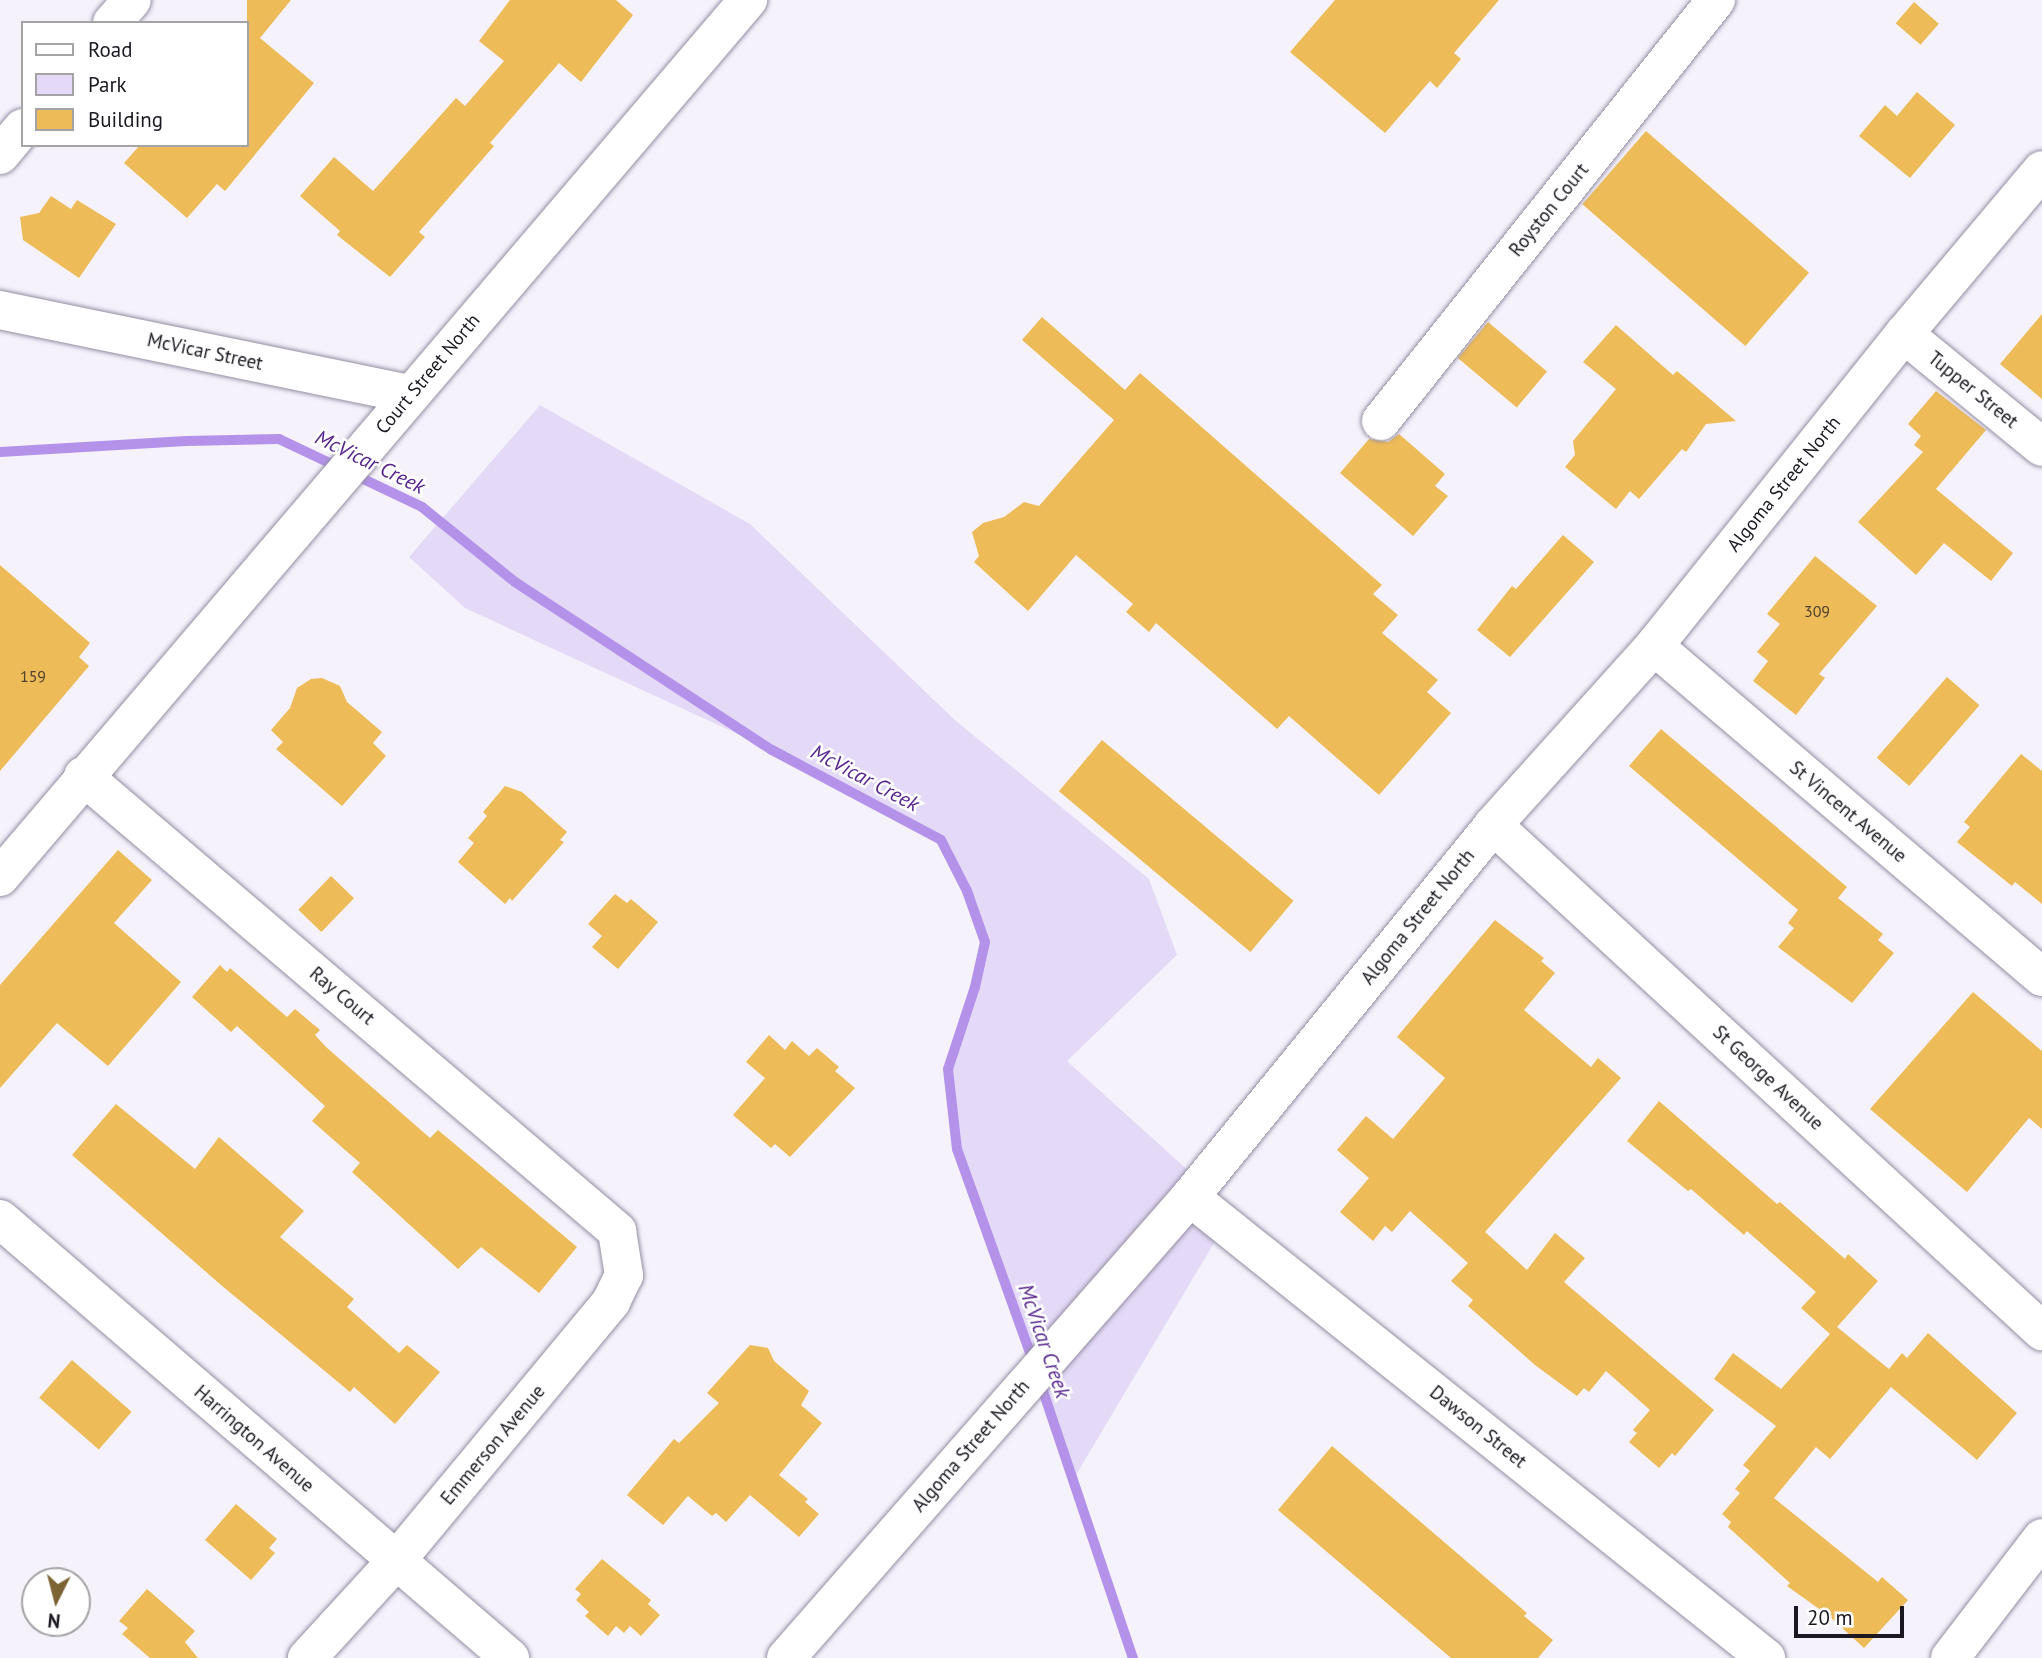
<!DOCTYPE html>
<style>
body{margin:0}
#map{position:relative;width:2042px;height:1658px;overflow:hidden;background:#f5f2fc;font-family:"PT Sans",sans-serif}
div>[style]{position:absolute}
.green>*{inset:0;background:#e4daf8}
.stream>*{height:10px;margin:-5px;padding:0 5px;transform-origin:5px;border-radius:5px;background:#b592ea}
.building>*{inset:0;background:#edbb58;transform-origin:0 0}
.roads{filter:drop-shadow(0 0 2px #958ea3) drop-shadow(0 0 2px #958ea3)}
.minor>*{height:38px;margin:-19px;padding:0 19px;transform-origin:19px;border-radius:19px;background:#fff}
span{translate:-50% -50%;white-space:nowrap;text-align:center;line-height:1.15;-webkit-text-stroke:5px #fff;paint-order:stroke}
.number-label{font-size:16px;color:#50412f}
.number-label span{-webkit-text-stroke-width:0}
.street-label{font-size:19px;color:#1b1821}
.water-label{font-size:21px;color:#58278d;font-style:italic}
.legend{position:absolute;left:21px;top:21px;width:228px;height:126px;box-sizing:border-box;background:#fff;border:2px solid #a4a3a6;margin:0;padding:9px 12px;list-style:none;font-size:21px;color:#1b1821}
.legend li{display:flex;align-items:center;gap:14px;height:35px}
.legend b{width:35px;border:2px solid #a4a3a6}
.north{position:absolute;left:21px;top:1567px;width:70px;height:70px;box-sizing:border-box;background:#fff;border:2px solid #a4a3a6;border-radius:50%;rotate:186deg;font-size:19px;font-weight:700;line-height:28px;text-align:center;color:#1b1821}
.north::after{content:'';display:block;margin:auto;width:24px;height:32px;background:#7c6334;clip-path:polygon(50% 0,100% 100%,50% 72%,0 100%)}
.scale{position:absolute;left:1794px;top:1606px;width:110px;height:32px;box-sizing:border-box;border:4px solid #1b1821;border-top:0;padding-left:9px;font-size:21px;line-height:24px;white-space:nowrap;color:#1b1821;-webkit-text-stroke:5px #fff;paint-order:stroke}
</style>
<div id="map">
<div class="green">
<div style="clip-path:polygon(540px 405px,750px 524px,956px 721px,1149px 879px,1177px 955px,1067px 1061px,1233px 1211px,1073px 1480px,1007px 1283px,957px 1149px,948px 1069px,975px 987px,985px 942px,967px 891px,941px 840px,772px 750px,465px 608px,409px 557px)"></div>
</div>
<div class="stream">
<div style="left:0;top:452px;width:186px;rotate:-3.4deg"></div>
<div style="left:186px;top:441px;width:93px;rotate:-1.2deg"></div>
<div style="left:279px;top:439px;width:158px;rotate:25.4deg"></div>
<div style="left:422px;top:507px;width:119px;rotate:38.9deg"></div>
<div style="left:515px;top:582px;width:307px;rotate:33.2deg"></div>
<div style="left:772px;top:750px;width:191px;rotate:28deg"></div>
<div style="left:941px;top:840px;width:57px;rotate:63deg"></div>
<div style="left:967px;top:891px;width:54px;rotate:70.6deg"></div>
<div style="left:985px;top:942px;width:46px;rotate:102.5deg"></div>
<div style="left:975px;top:987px;width:86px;rotate:108.2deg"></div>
<div style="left:948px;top:1069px;width:81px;rotate:83.6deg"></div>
<div style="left:957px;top:1149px;width:228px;rotate:70.3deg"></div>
<div style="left:1040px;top:1382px;width:291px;rotate:71.4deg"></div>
</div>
<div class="building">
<div style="clip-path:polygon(247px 0,291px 0,260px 38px,314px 83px,225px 191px,217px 184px,187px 218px,124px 163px,140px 145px,247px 145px)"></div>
<div style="clip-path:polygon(510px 0,616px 0,633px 15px,581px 82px,559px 63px,490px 143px,494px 146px,419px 232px,425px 237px,390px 277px,337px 235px,340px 231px,300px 196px,334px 157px,373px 191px,456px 98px,465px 106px,504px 61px,479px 41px)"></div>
<div style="clip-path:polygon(1335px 0,1499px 0,1454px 53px,1461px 59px,1437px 88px,1430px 81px,1385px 133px,1290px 52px)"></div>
<div style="left:1914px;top:2px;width:33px;height:28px;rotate:41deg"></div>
<div style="clip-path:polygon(1917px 92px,1955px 125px,1910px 178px,1859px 136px,1885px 105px,1897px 116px)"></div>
<div style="left:1646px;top:131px;width:216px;height:97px;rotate:41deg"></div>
<div style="clip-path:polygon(51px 196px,71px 209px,77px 200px,116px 224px,79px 278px,23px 240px,20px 217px,39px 213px)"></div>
<div style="clip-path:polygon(2042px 314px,2042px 399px,2000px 364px)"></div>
<div style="clip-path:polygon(1042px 317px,1125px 390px,1140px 373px,1382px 585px,1373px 594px,1398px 615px,1382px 633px,1438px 680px,1427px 692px,1451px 713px,1379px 795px,1289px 716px,1277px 729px,1156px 623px,1149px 632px,1126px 612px,1133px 604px,1076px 555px,1028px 611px,974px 562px,979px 556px,972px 532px,983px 523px,1004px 517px,1024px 502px,1039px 506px,1114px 420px,1022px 340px)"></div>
<div style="left:1488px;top:322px;width:77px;height:47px;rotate:40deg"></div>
<div style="clip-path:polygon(1616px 325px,1673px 375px,1677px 371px,1736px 421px,1706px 424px,1686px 452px,1682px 449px,1639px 499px,1630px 491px,1616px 509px,1565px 467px,1575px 455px,1573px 441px,1616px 389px,1583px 362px)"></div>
<div style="clip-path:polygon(1936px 391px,1986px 430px,1936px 489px,2013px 553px,1991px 581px,1944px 543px,1916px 575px,1858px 522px,1923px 452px,1914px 445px,1921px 436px,1908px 424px)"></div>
<div style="clip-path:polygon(1399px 434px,1445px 474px,1435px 486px,1448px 496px,1413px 536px,1340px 473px,1369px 439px,1388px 442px)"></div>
<div style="clip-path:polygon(1563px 535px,1594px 562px,1510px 657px,1477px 630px,1512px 586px,1516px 589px)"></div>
<div style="clip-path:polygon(1815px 556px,1877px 606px,1819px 674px,1825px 678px,1796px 715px,1753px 681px,1768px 661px,1757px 652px,1780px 624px,1767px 614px)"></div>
<div style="clip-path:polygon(0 565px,90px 643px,79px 657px,89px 666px,0 771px)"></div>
<div style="left:1947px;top:677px;width:43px;height:107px;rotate:41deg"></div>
<div style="clip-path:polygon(322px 678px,340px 686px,347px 702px,382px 732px,373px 743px,386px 756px,342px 806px,276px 749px,283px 742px,271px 730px,290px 708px,297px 688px,311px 679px)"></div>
<div style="clip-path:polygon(1661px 729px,1847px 887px,1838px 898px,1883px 934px,1878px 940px,1894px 953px,1852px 1003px,1778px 947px,1794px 928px,1788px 923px,1798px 910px,1629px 766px)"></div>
<div style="left:1102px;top:740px;width:250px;height:67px;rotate:40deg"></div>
<div style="clip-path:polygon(2021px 754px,2042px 771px,2042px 904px,2015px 882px,2012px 886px,1957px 842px,1970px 827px,1964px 822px)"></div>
<div style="clip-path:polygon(505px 786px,522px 792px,567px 832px,560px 840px,564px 842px,512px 901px,510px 898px,505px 904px,458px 862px,474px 843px,468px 838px,487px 816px,483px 812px)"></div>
<div style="clip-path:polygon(118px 850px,152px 880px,114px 923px,181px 982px,108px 1066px,57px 1023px,0 1088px,0 985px)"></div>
<div style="left:331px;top:876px;width:32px;height:47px;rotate:44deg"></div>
<div style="clip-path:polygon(615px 894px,627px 903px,631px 899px,658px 922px,618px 969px,592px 947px,602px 936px,588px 924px)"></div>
<div style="clip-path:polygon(1495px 920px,1544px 958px,1541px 961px,1555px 973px,1524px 1010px,1591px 1067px,1598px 1058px,1621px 1078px,1485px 1232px,1527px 1270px,1555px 1233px,1585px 1258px,1564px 1282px,1714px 1410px,1675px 1456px,1672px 1453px,1659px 1468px,1629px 1442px,1637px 1433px,1633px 1430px,1650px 1410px,1606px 1371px,1589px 1392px,1584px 1388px,1577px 1396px,1535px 1365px,1468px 1306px,1473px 1300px,1451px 1281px,1468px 1263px,1410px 1211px,1392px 1232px,1385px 1226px,1373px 1241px,1340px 1212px,1369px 1178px,1337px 1150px,1366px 1116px,1393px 1139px,1445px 1078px,1397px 1037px)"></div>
<div style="clip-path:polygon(220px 965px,227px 972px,230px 968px,287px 1017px,295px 1009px,320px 1030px,315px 1035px,326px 1047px,430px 1138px,438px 1130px,577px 1247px,539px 1293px,481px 1247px,458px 1269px,352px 1172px,360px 1163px,312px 1121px,325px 1106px,237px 1026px,231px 1032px,192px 997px)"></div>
<div style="clip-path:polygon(1973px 992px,2042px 1051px,2042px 1129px,2029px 1118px,1967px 1192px,1870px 1109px)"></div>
<div style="clip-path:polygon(769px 1035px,785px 1050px,792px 1041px,809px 1056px,817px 1048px,839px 1067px,835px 1071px,855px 1088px,790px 1157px,775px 1144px,771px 1148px,733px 1115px,765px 1078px,746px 1062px)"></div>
<div style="clip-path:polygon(1659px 1101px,1777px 1204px,1780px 1202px,1845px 1259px,1848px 1254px,1878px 1281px,1837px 1327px,1889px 1369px,1902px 1353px,1907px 1358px,1928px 1333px,2017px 1413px,1977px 1460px,1891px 1387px,1830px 1459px,1816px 1447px,1774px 1498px,1878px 1582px,1882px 1577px,1908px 1600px,1864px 1648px,1829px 1616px,1787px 1586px,1790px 1583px,1728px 1527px,1731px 1522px,1722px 1514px,1740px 1493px,1735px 1489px,1750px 1471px,1743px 1465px,1776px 1426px,1714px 1379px,1733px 1353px,1781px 1389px,1830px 1334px,1801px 1308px,1816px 1292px,1747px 1231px,1744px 1235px,1691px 1189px,1688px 1191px,1627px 1141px)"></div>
<div style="clip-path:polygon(116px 1104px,195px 1169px,219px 1137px,304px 1211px,280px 1237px,354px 1299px,347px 1307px,399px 1353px,407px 1345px,440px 1372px,395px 1424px,354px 1387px,350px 1392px,221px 1285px,72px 1155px)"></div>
<div style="clip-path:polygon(750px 1345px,768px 1348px,774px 1361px,809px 1391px,801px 1405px,822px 1423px,779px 1475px,808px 1499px,805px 1502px,819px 1514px,799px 1537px,750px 1495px,726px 1522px,716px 1513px,712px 1516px,688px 1496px,663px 1525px,627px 1495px,674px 1439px,679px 1443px,719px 1403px,707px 1393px)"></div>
<div style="left:72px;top:1360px;width:79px;height:50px;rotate:41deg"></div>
<div style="clip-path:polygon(1332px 1446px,1527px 1613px,1524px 1616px,1553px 1640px,1538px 1658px,1451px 1658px,1278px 1510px)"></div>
<div style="clip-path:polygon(236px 1504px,277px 1539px,269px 1548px,275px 1553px,251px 1580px,205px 1540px)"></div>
<div style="clip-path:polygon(602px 1559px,651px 1600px,648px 1604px,660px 1615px,641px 1636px,630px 1626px,624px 1633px,616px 1626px,608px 1636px,585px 1616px,589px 1612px,576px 1600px,581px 1594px,575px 1589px)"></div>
<div style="clip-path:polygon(147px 1589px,195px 1631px,185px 1642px,198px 1658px,150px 1658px,122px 1634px,128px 1628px,119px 1621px)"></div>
</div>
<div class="roads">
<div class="minor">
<div style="left:112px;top:23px;width:30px;rotate:-49deg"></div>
<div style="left:0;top:155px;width:35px;rotate:-50deg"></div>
<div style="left:0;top:310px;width:419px;rotate:11.6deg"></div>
<div style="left:1904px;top:334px;width:178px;rotate:39.3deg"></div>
<div style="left:1381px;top:421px;width:538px;rotate:-51.49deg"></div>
<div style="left:1654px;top:646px;width:510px;rotate:40.47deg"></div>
<div style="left:83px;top:776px;width:702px;rotate:40.43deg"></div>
<div style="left:617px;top:1231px;width:45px;rotate:81deg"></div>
<div style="left:624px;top:1275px;width:30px;rotate:116deg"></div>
<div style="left:611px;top:1302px;width:337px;rotate:129.7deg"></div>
<div style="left:396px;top:1561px;width:132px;rotate:132.5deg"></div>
<div style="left:1493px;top:825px;width:747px;rotate:42.67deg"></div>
<div style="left:0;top:877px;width:1153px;rotate:-49.54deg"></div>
<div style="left:1190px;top:1197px;width:738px;rotate:38.67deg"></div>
<div style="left:0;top:1219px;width:673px;rotate:40.72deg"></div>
<div style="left:786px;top:1658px;width:613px;rotate:-48.77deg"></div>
<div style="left:1190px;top:1197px;width:480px;rotate:-50.8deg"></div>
<div style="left:1493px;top:825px;width:241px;rotate:-48deg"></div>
<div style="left:1654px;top:646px;width:400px;rotate:-51.3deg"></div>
<div style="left:1904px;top:334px;width:214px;rotate:-49.9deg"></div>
<div style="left:1950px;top:1658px;width:151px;rotate:-52.5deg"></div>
</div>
</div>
<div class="number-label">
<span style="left:1817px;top:611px">309</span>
<span style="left:33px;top:676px">159</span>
</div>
<div class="street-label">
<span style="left:1549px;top:210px;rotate:-51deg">Royston Court</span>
<span style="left:205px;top:352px;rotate:12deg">McVicar Street</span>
<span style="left:428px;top:374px;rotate:-50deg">Court Street North</span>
<span style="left:1973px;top:390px;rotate:39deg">Tupper Street</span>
<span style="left:1784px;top:484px;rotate:-51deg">Algoma Street North</span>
<span style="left:1848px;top:812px;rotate:40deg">St Vincent Avenue</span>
<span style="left:1418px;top:917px;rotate:-51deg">Algoma Street North</span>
<span style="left:342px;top:996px;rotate:40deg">Ray Court</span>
<span style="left:1768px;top:1078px;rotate:43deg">St George Avenue</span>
<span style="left:1478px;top:1427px;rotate:39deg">Dawson Street</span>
<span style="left:254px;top:1439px;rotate:41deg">Harrington Avenue</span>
<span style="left:493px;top:1445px;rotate:-50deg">Emmerson Avenue</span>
<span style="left:971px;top:1446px;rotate:-49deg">Algoma Street North</span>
</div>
<div class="water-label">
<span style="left:370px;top:462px;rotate:26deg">McVicar Creek</span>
<span style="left:865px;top:778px;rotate:28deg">McVicar Creek</span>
<span style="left:1044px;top:1341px;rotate:71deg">McVicar Creek</span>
</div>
<ul class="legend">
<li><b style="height:9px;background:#fff"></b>Road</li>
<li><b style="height:19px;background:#e4daf8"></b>Park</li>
<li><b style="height:19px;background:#edbb58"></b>Building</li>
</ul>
<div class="north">N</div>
<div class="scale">20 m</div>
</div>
